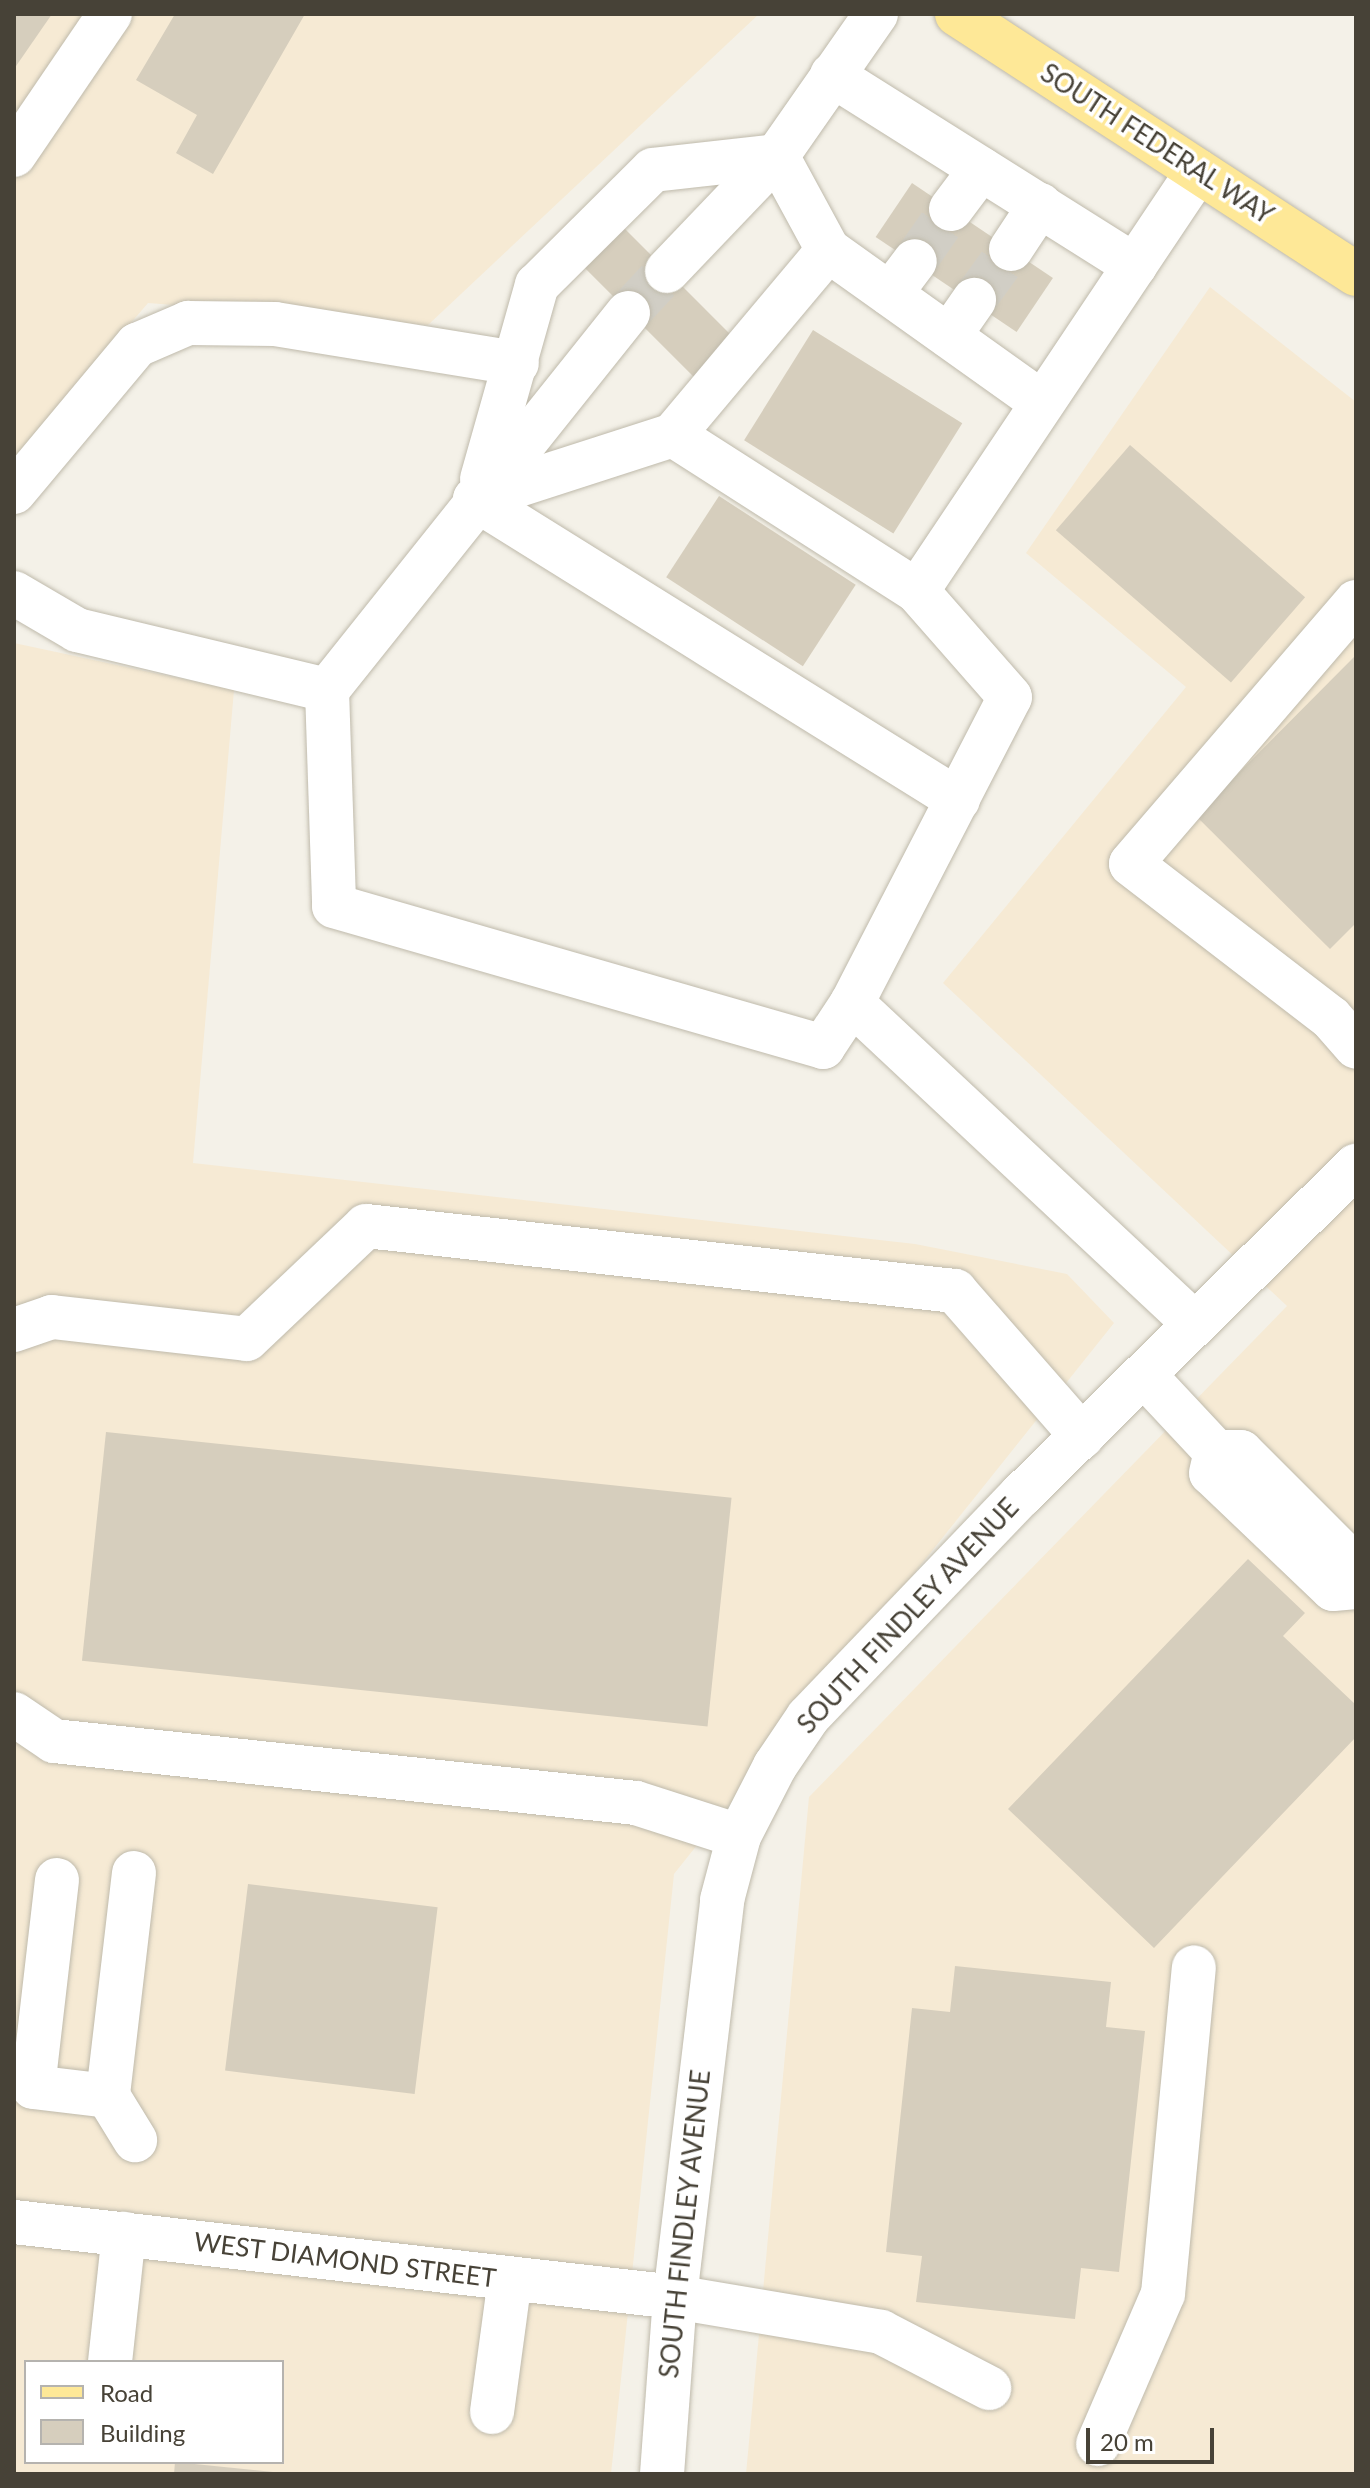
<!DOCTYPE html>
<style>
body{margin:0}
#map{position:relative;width:1370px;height:2488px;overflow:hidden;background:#f4f1e8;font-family:Lato,sans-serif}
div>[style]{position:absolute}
.commercial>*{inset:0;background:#f6ead4}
.building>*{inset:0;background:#d6cebd;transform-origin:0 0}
.minor-tunnel>*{height:44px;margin-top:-22px;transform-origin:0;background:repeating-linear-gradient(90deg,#d1cec5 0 44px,transparent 0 66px)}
.roads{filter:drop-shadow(0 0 2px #bfbaab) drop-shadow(0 0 2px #bfbaab)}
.minor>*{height:44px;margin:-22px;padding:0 22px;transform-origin:22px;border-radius:22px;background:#fff}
.major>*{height:44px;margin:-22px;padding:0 22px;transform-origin:22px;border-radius:22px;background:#fee897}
span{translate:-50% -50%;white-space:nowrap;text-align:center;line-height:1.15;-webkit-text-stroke:7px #fff;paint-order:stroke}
.street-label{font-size:26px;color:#474237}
.frame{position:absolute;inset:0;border:16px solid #474237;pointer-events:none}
.legend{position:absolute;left:24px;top:2360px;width:260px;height:104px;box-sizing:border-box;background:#fff;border:2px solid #b5b3af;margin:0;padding:10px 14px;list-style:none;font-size:24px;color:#474237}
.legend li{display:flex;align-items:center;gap:16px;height:40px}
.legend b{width:40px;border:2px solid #b5b3af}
.scale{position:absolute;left:1086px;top:2428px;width:128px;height:36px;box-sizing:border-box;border:4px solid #474237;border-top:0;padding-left:10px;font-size:24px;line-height:28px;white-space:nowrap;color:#474237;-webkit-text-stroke:6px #fff;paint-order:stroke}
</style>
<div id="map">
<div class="commercial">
<div style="clip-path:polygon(14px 14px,759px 14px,428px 325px,148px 303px,14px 459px)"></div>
<div style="clip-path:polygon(1210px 287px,1356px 402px,1356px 2474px,746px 2474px,809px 1797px,1287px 1306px,943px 983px,1186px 687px,1026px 553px)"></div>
<div style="clip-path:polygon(evenodd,14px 643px,234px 690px,193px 1163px,915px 1244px,1067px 1274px,1114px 1323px,674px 1874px,611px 2474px,14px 2474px,14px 643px,26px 2362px,282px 2362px,282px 2462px,26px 2462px,26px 2362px)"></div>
</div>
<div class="building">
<div style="clip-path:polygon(14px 14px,52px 14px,14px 69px)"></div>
<div style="clip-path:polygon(175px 14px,305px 14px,213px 174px,176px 153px,197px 115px,136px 80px)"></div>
<div style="left:912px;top:183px;width:170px;height:65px;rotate:34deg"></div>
<div style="left:619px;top:223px;width:164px;height:56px;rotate:45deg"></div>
<div style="left:813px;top:330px;width:176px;height:130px;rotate:32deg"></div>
<div style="left:1130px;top:445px;width:232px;height:113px;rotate:41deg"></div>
<div style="left:719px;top:496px;width:163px;height:97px;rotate:33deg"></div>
<div style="clip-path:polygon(1356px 655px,1356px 923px,1330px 949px,1196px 816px)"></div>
<div style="left:106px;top:1432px;width:629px;height:230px;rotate:6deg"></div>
<div style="clip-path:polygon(1248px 1559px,1305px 1613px,1283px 1636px,1356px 1705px,1356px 1737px,1154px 1948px,1008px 1809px)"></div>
<div style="left:248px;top:1884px;width:191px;height:188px;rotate:7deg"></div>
<div style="clip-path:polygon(955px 1966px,1111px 1982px,1106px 2027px,1145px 2031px,1119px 2272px,1081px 2268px,1075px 2319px,916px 2302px,922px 2256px,886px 2252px,912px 2008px,950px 2012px)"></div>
<div style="clip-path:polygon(175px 2462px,273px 2472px,273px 2474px,174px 2474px)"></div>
</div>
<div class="minor-tunnel">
<div style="left:915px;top:261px;width:63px;rotate:-55.3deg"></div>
<div style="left:974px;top:300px;width:63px;rotate:-54deg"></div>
<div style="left:628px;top:313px;width:57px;rotate:-47.1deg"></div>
</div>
<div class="roads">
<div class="minor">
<div style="left:876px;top:14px;width:173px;rotate:124.9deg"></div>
<div style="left:777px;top:156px;width:107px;rotate:61.5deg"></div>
<div style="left:828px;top:250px;width:262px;rotate:35.5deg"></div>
<div style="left:832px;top:75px;width:358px;rotate:32.2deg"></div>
<div style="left:14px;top:155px;width:171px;rotate:-55.8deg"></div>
<div style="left:951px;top:209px;width:50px;rotate:-53.1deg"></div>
<div style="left:1011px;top:249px;width:53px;rotate:-56.6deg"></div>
<div style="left:667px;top:271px;width:159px;rotate:-46.3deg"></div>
<div style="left:890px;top:294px;width:41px;rotate:-52.9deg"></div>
<div style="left:628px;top:313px;width:482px;rotate:128.6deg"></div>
<div style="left:327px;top:690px;width:216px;rotate:88.1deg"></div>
<div style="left:334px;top:906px;width:509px;rotate:16.08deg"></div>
<div style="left:823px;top:1047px;width:53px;rotate:-56.6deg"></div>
<div style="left:852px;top:1003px;width:344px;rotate:-62.7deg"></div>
<div style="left:1010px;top:697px;width:141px;rotate:-131.3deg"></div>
<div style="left:917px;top:591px;width:290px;rotate:-147.4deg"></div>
<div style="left:949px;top:336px;width:44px;rotate:-55.2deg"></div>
<div style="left:482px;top:479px;width:202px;rotate:-74.2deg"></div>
<div style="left:537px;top:285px;width:163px;rotate:-44.8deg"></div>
<div style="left:653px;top:170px;width:125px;rotate:-6.4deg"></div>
<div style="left:14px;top:492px;width:192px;rotate:-50.1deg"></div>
<div style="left:137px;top:345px;width:56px;rotate:-23.3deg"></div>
<div style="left:188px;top:323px;width:87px;rotate:0.7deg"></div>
<div style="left:275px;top:324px;width:245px;rotate:9.2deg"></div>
<div style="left:475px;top:499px;width:569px;rotate:31.93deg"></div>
<div style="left:475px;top:499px;width:208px;rotate:-17.9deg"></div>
<div style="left:673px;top:435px;width:241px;rotate:-50deg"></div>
<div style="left:917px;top:591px;width:505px;rotate:-56.22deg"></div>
<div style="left:14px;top:593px;width:73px;rotate:30.4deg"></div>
<div style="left:77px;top:630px;width:257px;rotate:13.5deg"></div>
<div style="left:1356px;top:602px;width:345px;rotate:130.7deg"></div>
<div style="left:1131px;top:864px;width:252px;rotate:37.6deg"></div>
<div style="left:1331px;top:1018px;width:38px;rotate:49deg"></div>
<div style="left:852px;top:1003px;width:467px;rotate:43.1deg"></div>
<div style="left:14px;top:1330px;width:40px;rotate:-18.9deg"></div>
<div style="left:52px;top:1317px;width:196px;rotate:6.4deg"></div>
<div style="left:247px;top:1339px;width:164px;rotate:-43.5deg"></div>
<div style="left:366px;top:1226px;width:593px;rotate:6.3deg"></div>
<div style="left:955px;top:1291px;width:193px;rotate:48.8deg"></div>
<div style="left:1144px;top:1375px;width:105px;rotate:46.9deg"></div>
<div style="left:1216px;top:1452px;width:25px"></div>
<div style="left:1241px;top:1452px;width:158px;rotate:45deg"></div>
<div style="left:1353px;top:1564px;width:23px;rotate:83deg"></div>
<div style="left:1356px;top:1587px;width:23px;rotate:175deg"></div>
<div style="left:1333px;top:1589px;width:168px;rotate:-136.4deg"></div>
<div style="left:1211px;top:1473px;width:22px;rotate:-77deg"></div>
<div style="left:14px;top:1714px;width:48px;rotate:34deg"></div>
<div style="left:54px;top:1741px;width:585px;rotate:6.08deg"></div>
<div style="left:636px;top:1803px;width:108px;rotate:17.8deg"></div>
<div style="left:134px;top:1873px;width:225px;rotate:96.7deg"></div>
<div style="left:108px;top:2096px;width:52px;rotate:58.5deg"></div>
<div style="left:57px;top:1880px;width:208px;rotate:96.6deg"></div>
<div style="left:33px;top:2087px;width:76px;rotate:6.8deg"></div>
<div style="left:14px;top:2222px;width:665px;rotate:6.47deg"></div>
<div style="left:675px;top:2297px;width:209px;rotate:9.6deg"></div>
<div style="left:881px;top:2332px;width:122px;rotate:27.4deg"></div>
<div style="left:110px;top:2362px;width:129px;rotate:-83.8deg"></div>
<div style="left:492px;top:2412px;width:134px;rotate:-82.3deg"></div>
<div style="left:1098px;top:2444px;width:163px;rotate:-66.6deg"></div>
<div style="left:1163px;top:2294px;width:328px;rotate:-84.6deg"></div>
<div style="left:662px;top:2474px;width:177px;rotate:-85.8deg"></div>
<div style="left:675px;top:2297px;width:400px;rotate:-83.2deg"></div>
<div style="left:722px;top:1900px;width:66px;rotate:-75.1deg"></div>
<div style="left:739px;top:1836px;width:79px;rotate:-62.8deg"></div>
<div style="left:775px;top:1766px;width:59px;rotate:-56deg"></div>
<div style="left:808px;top:1717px;width:308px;rotate:-46.2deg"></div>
<div style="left:1021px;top:1495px;width:470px;rotate:-44.5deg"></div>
</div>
<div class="major">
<div style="left:957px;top:14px;width:476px;rotate:33.1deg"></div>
</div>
</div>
<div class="street-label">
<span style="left:1157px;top:144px;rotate:33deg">SOUTH FEDERAL WAY</span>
<span style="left:908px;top:1616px;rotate:-47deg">SOUTH FINDLEY AVENUE</span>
<span style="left:685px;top:2224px;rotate:-84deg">SOUTH FINDLEY AVENUE</span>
<span style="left:345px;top:2260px;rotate:7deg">WEST DIAMOND STREET</span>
</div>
<div class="frame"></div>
<ul class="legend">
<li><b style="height:10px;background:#fee897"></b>Road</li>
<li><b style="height:22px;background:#d6cebd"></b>Building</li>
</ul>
<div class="scale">20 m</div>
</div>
